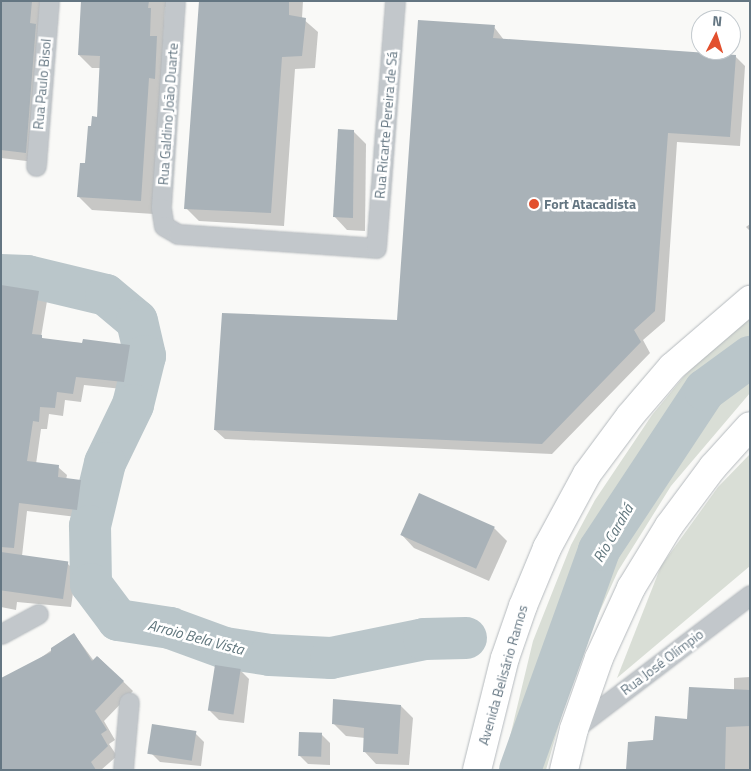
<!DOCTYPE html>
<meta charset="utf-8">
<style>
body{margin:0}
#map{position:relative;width:751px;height:771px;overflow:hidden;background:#f9f9f7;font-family:"Titillium Web",sans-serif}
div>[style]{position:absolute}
.green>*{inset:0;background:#d9ded6}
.shadow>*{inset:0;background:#0003}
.river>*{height:42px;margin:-21px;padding:0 21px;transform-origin:21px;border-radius:21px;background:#bac6ca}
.building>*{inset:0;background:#a9b2b8;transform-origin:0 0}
.roads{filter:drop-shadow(0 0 1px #b4b9bd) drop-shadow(0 0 1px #b4b9bd)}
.street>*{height:19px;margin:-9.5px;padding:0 9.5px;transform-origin:9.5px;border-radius:9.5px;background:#c2c7cb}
.primary>*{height:28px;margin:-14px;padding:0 14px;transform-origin:14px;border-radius:14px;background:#fff}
.dots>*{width:14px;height:14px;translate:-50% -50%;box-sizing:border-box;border:2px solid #fff;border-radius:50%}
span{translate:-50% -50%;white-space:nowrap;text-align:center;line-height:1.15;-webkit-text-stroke:5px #fff;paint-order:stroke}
.street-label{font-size:14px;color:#647682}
.poi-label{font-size:14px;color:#647682;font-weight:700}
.left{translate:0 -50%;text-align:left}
.water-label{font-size:15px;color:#5f757c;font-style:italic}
.frame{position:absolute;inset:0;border:2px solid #647682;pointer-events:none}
.north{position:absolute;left:691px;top:10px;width:50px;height:50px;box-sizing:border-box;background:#fff;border:1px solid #c1c8cd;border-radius:50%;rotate:5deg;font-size:14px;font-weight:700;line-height:20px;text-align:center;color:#647682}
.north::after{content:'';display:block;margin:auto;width:18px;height:22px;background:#e2502e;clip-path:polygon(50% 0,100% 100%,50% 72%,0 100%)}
</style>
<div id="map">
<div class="green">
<div style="clip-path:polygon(750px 314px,750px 393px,671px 486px,618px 571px,577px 662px,546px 770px,502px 770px,533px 641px,571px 545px,595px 500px,652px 415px,685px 375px)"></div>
<div style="clip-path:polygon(750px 454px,750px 566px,617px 678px,661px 566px,718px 487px)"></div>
</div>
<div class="shadow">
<div style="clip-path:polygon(1px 1px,43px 1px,35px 162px,1px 158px)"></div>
<div style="clip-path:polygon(82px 1px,170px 1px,169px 7px,165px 7px,154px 214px,92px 210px,79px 197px,92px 127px,99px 118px,101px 68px,92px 68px,79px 55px)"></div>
<div style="clip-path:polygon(200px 1px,303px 1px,302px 18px,318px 32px,315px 68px,295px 69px,284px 226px,199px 221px,186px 208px)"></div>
<div style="clip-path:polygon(494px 27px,504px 40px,735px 56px,745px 66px,740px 146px,677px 142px,665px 321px,643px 340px,650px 353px,552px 454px,225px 439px,215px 430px,398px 321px)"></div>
<div style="clip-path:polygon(353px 131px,366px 144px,365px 231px,347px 230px,334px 216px)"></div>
<div style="clip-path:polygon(750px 224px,750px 231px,746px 227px)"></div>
<div style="clip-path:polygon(38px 292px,47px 301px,41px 337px,45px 340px,129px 347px,138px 355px,132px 390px,84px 385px,81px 402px,65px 400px,63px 416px,49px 414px,47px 429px,41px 429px,36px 464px,58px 467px,67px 475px,66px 480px,80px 481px,89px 490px,85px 518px,27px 511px,22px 556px,67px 563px,76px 572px,71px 607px,17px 602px,16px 610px,1px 607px,1px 377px)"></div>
<div style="clip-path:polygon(494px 528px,507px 541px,489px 581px,414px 548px,401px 534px)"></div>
<div style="clip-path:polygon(74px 634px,94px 661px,98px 657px,133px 691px,104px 721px,115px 740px,109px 744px,117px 756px,101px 770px,1px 770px,25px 669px)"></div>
<div style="clip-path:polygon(240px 670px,249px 679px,244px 723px,219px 720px,210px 711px)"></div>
<div style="clip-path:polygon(750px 677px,750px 770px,628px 770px,654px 741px,734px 690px,734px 678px)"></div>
<div style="clip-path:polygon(401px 706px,413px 718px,409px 765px,376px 764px,364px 751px,365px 738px,346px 736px,333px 723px)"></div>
<div style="clip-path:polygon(195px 733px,204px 742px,201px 766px,160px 762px,151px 753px)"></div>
<div style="clip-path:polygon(321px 734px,330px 743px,330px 765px,308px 764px,299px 755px)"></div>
</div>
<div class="river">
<div style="left:1px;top:275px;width:26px;rotate:2deg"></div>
<div style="left:27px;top:276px;width:81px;rotate:13.5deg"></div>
<div style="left:106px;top:295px;width:40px;rotate:40deg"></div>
<div style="left:137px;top:321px;width:36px;rotate:77deg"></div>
<div style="left:145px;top:356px;width:50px;rotate:103.8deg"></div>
<div style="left:133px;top:405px;width:64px;rotate:115.8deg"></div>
<div style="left:105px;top:463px;width:65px;rotate:103.4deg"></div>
<div style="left:90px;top:526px;width:58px;rotate:89deg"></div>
<div style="left:91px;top:584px;width:45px;rotate:53.1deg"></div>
<div style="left:118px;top:620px;width:53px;rotate:8.7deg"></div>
<div style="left:170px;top:628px;width:59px;rotate:20deg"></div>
<div style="left:225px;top:648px;width:46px;rotate:8.8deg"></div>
<div style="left:270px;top:655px;width:61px;rotate:2.8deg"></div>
<div style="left:331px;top:658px;width:95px;rotate:-11.5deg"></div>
<div style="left:424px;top:639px;width:42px;rotate:-1.4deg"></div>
<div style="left:520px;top:770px;width:234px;rotate:-70.2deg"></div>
<div style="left:599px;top:550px;width:192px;rotate:-56.5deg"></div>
<div style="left:705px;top:390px;width:56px;rotate:-36.3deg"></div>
</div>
<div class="building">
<div style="clip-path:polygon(1px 1px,32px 1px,30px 23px,36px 24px,26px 153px,1px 150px)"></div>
<div style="clip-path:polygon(81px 1px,149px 1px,148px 8px,151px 8px,150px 36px,157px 36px,155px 79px,149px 78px,141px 201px,77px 197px,80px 163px,85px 163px,88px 126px,91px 126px,92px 116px,97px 117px,100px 56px,78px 55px)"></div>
<div style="clip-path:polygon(199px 1px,289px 1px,289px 15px,306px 18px,302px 56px,282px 57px,271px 213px,184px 209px)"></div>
<div style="clip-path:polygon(418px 20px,495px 25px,493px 38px,736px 55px,730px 137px,668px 133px,655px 311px,634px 330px,641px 342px,542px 444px,214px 430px,222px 313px,397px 320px)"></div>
<div style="clip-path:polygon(338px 129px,354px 130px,353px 218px,333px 217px)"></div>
<div style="clip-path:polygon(1px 285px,39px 291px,32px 334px,42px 335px,42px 338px,82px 343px,83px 339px,130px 345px,124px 382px,76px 377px,73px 394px,57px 392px,55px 408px,40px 407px,39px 422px,33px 421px,27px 461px,59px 465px,58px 477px,81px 480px,77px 510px,19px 503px,14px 548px,1px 547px)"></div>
<div style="left:419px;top:493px;width:83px;height:46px;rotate:24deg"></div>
<div style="left:1px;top:552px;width:68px;height:38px;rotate:8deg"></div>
<div style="clip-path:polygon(74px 633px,92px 661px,97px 656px,124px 681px,95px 711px,107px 730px,101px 734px,108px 746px,91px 762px,96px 770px,1px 770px,1px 678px,51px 652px,51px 648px)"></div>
<div style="left:215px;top:665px;width:26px;height:46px;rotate:9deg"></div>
<div style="clip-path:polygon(689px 687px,750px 690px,750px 726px,726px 727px,725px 770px,626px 770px,628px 742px,653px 740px,655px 716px,687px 719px)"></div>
<div style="clip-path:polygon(333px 699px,401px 705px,398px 754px,363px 752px,364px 728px,332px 724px)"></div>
<div style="left:152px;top:724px;width:45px;height:30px;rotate:9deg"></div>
<div style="left:299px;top:732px;width:23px;height:24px;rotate:2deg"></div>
</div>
<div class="roads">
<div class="street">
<div style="left:175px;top:1px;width:207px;rotate:93.9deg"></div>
<div style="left:161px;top:208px;width:18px;rotate:81deg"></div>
<div style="left:164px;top:226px;width:16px;rotate:30deg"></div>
<div style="left:178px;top:234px;width:198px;rotate:4deg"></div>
<div style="left:376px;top:248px;width:248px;rotate:-85.6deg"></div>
<div style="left:36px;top:166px;width:166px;rotate:-85.5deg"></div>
<div style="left:1px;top:634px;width:42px;rotate:-28.4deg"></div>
<div style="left:574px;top:729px;width:221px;rotate:-37.3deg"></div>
<div style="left:123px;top:770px;width:68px;rotate:-85deg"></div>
</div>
<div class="primary">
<div style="left:477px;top:770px;width:115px;rotate:-76deg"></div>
<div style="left:505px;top:658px;width:55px;rotate:-70.9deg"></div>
<div style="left:523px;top:606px;width:63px;rotate:-67.5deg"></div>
<div style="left:547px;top:548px;width:84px;rotate:-61.6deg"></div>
<div style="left:587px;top:474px;width:72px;rotate:-53.4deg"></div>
<div style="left:630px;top:416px;width:65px;rotate:-49.4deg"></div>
<div style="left:672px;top:367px;width:103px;rotate:-40.7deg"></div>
<div style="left:564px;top:770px;width:42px;rotate:-76.3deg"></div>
<div style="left:574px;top:729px;width:75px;rotate:-70.6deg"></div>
<div style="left:599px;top:658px;width:77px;rotate:-65.4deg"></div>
<div style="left:631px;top:588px;width:73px;rotate:-58.5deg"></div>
<div style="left:669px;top:526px;width:74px;rotate:-53.3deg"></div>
<div style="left:713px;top:467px;width:55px;rotate:-47.9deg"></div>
</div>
</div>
<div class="dots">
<div style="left:534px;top:204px;background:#e2502e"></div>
</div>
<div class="street-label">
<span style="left:42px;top:84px;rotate:-85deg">Rua Paulo Bisol</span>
<span style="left:168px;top:114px;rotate:-86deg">Rua Galdino João Duarte</span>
<span style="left:386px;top:125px;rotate:-85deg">Rua Ricarte Pereira de Sá</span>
<span style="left:662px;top:662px;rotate:-37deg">Rua José Olímpio</span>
<span style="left:503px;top:675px;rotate:-74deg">Avenida Belisário Ramos</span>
</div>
<div class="poi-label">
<span class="left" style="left:544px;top:204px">Fort Atacadista</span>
</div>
<div class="water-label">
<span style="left:613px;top:533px;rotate:-60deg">Rio Carahá</span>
<span style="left:196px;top:637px;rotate:15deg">Arroio Bela Vista</span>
</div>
<div class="frame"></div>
<div class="north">N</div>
</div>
